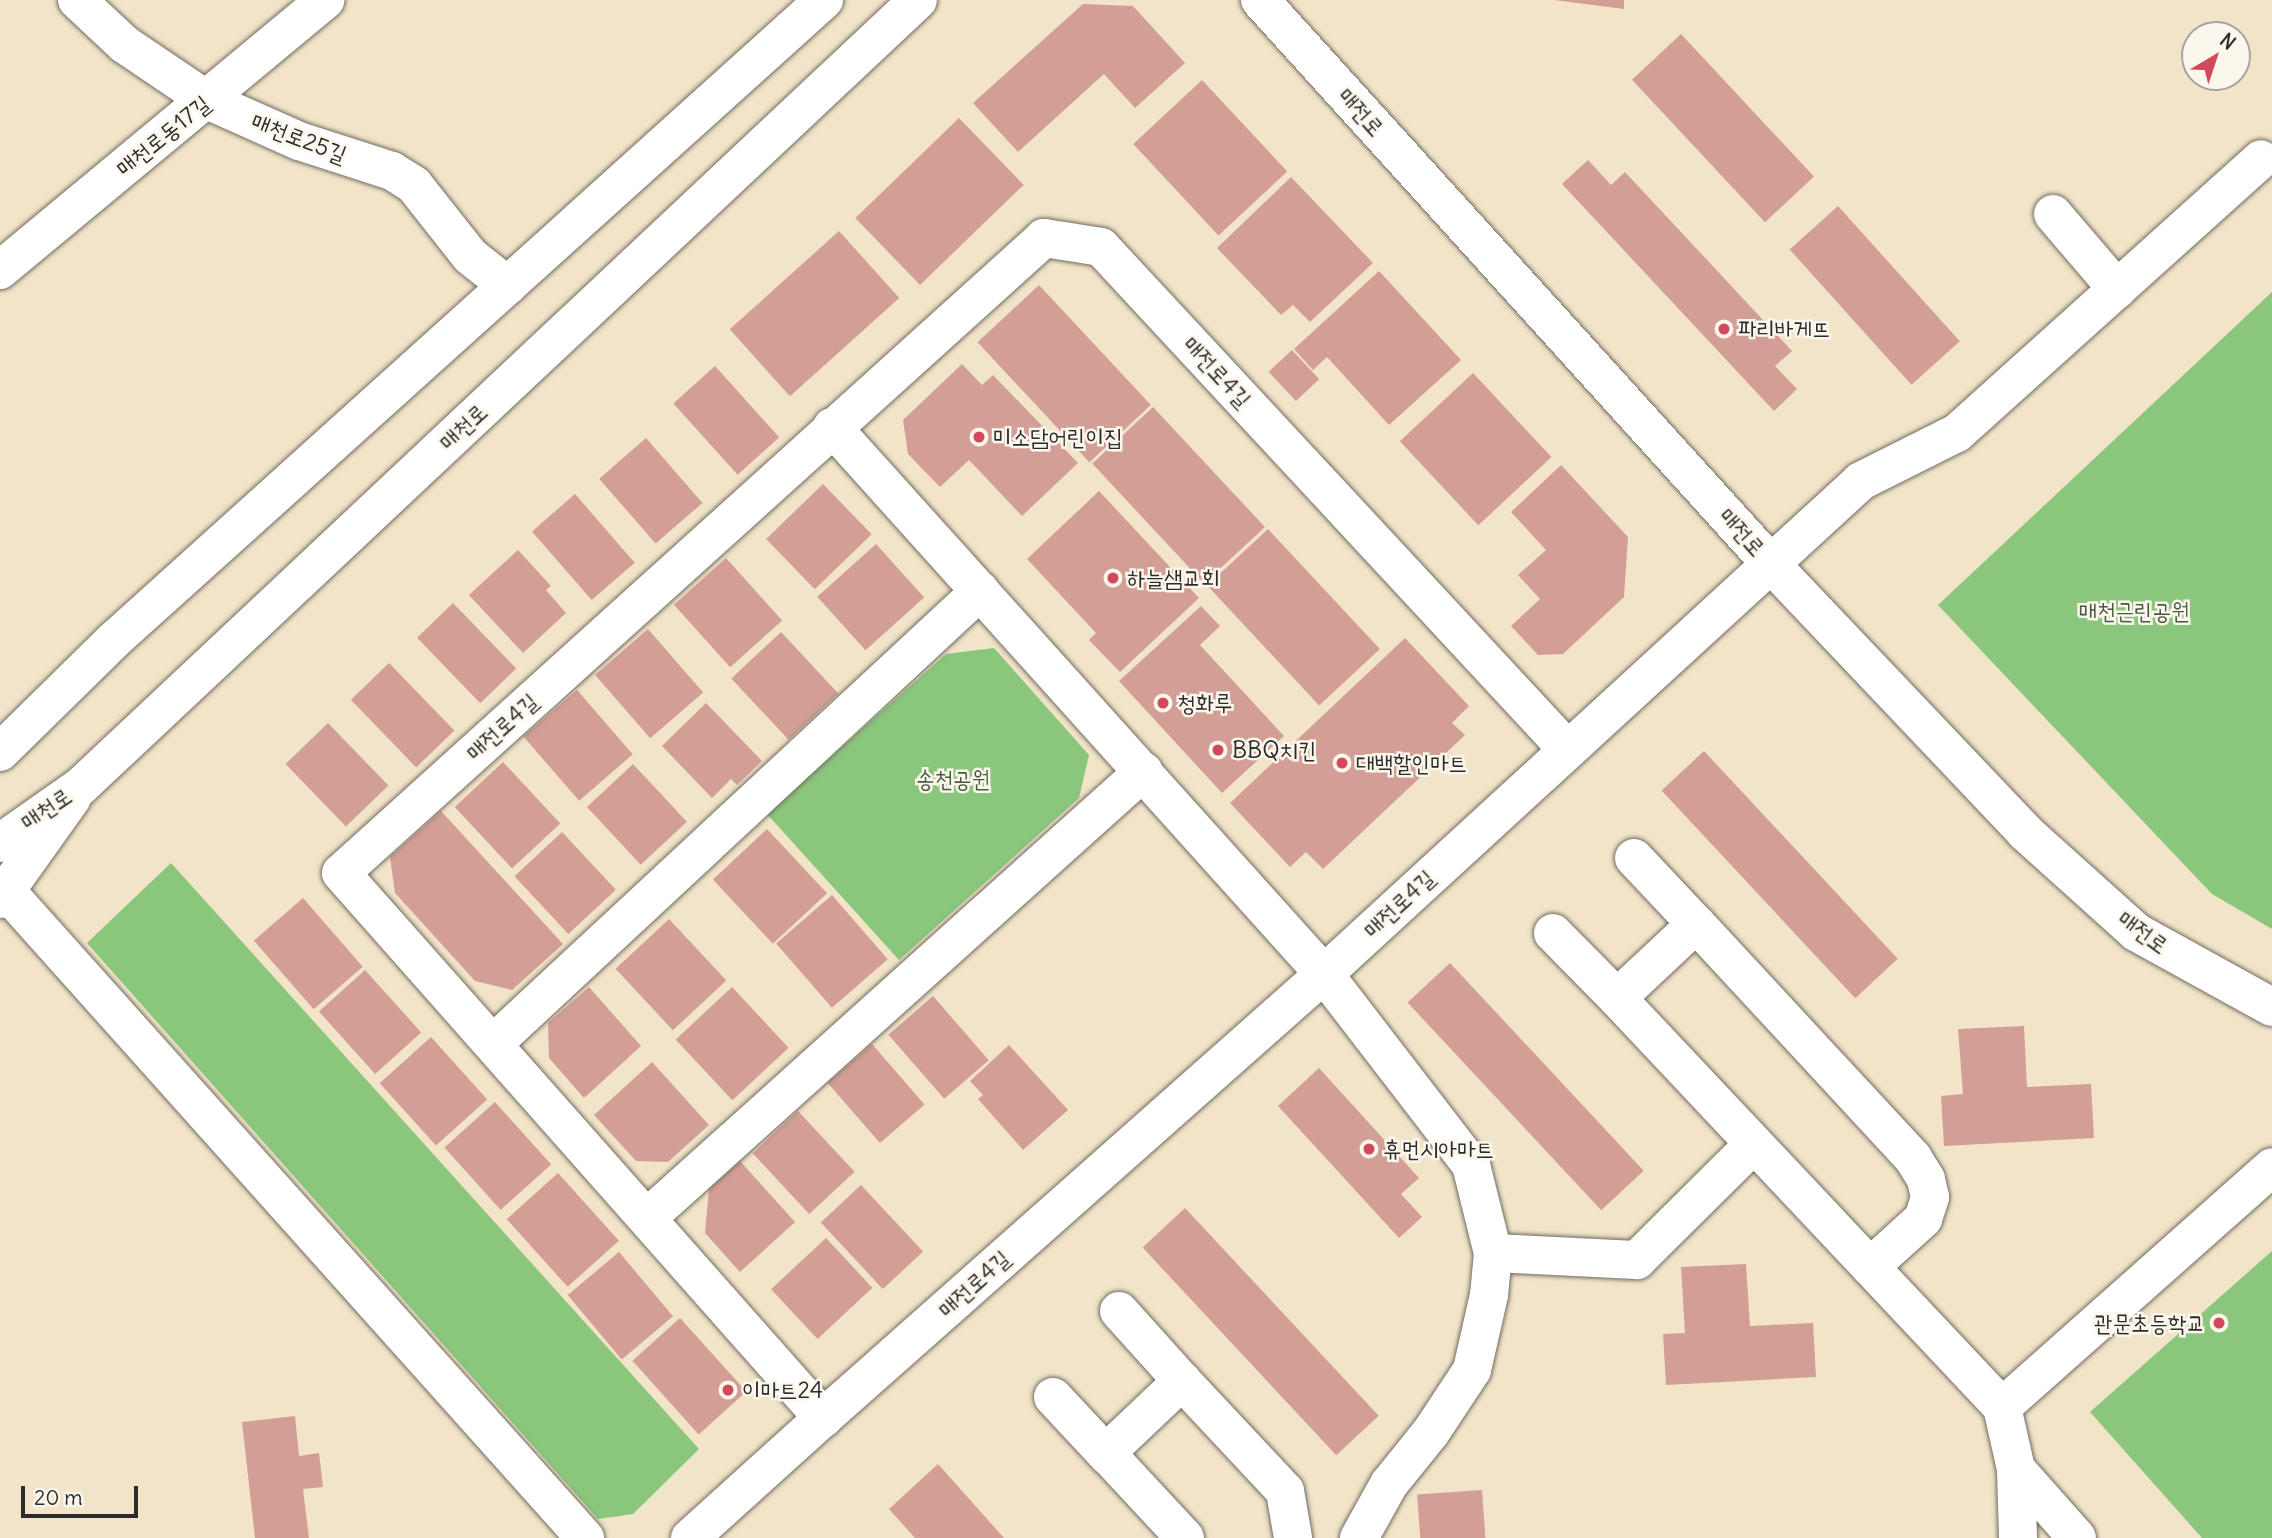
<!DOCTYPE html>
<meta charset="utf-8">
<style>
body{margin:0}
#map{position:relative;width:2272px;height:1538px;overflow:hidden;background:#f2e4c8;font-family:Delius,"Poor Story",sans-serif}
div>[style]{position:absolute}
.green>*{inset:0;background:#8ac67c}
.building>*{inset:0;background:#d39e95;transform-origin:0 0}
.roads{filter:drop-shadow(0 0 2px #716c62) drop-shadow(0 0 2px #716c62)}
.minor>*{height:38px;margin:-19px;padding:0 19px;transform-origin:19px;border-radius:19px;background:#fff}
.major>*{height:38px;margin:-19px;padding:0 19px;transform-origin:19px;border-radius:19px;background:#fff}
.dots>*{width:19px;height:19px;translate:-50% -50%;box-sizing:border-box;border:4px solid #fbf7ec;border-radius:50%}
span{translate:-50% -50%;white-space:nowrap;text-align:center;line-height:1.15;-webkit-text-stroke:5px #fbf7ec;paint-order:stroke}
.street-label{font-size:23px;color:#2b2b2b}
.poi-label{font-size:23px;color:#2b2b2b}
.left{translate:0 -50%;text-align:left}
.right{translate:-100% -50%;text-align:right}
.park-label{font-size:23px;color:#485a43}
.north{position:absolute;left:2181px;top:21px;width:70px;height:70px;box-sizing:border-box;background:#fbf7ec;border:2px solid #a8a59f;border-radius:50%;rotate:39deg;font-size:19px;font-weight:700;line-height:28px;text-align:center;color:#2b2b2b}
.north::after{content:'';display:block;margin:auto;width:24px;height:32px;background:#d1495b;clip-path:polygon(50% 0,100% 100%,50% 72%,0 100%)}
.scale{position:absolute;left:21px;top:1486px;width:117px;height:32px;box-sizing:border-box;border:4px solid #2b2b2b;border-top:0;padding-left:9px;font-size:21px;line-height:24px;white-space:nowrap;color:#2b2b2b;-webkit-text-stroke:5px #fbf7ec;paint-order:stroke}
</style>
<div id="map">
<div class="green">
<div style="clip-path:polygon(2272px 292px,2272px 929px,2212px 894px,1938px 605px)"></div>
<div style="clip-path:polygon(994px 648px,1089px 755px,1079px 798px,899px 960px,767px 814px,946px 654px)"></div>
<div style="clip-path:polygon(171px 863px,699px 1449px,633px 1514px,598px 1519px,87px 943px)"></div>
<div style="clip-path:polygon(2272px 1251px,2272px 1538px,2202px 1538px,2090px 1412px)"></div>
</div>
<div class="building">
<div style="clip-path:polygon(1554px 0,1624px 0,1624px 9px)"></div>
<div style="clip-path:polygon(1083px 4px,1133px 6px,1185px 63px,1135px 108px,1104px 74px,1018px 152px,973px 103px)"></div>
<div style="left:1681px;top:34px;width:195px;height:67px;rotate:47deg"></div>
<div style="left:1202px;top:80px;width:125px;height:94px;rotate:47deg"></div>
<div style="left:959px;top:118px;width:93px;height:144px;rotate:46deg"></div>
<div style="clip-path:polygon(1588px 160px,1611px 185px,1625px 172px,1792px 351px,1775px 366px,1797px 389px,1774px 411px,1562px 184px)"></div>
<div style="clip-path:polygon(1291px 177px,1373px 263px,1310px 322px,1293px 305px,1281px 315px,1217px 248px)"></div>
<div style="left:1838px;top:206px;width:182px;height:65px;rotate:48deg"></div>
<div style="left:839px;top:231px;width:90px;height:147px;rotate:48deg"></div>
<div style="clip-path:polygon(1379px 271px,1461px 360px,1389px 425px,1327px 357px,1313px 370px,1294px 349px)"></div>
<div style="left:1039px;top:285px;width:164px;height:84px;rotate:47deg"></div>
<div style="left:1292px;top:350px;width:40px;height:32px;rotate:47deg"></div>
<div style="clip-path:polygon(962px 364px,982px 385px,993px 375px,1078px 463px,1022px 516px,969px 460px,940px 487px,908px 454px,903px 420px)"></div>
<div style="left:715px;top:366px;width:96px;height:56px;rotate:48deg"></div>
<div style="left:1473px;top:373px;width:115px;height:100px;rotate:47deg"></div>
<div style="left:1153px;top:407px;width:164px;height:83px;rotate:47deg"></div>
<div style="left:646px;top:438px;width:86px;height:62px;rotate:49deg"></div>
<div style="clip-path:polygon(1561px 465px,1628px 537px,1624px 597px,1563px 654px,1538px 655px,1511px 626px,1540px 599px,1518px 575px,1546px 550px,1511px 512px)"></div>
<div style="left:823px;top:484px;width:70px;height:79px;rotate:46deg"></div>
<div style="clip-path:polygon(1099px 491px,1199px 598px,1120px 672px,1089px 640px,1096px 633px,1027px 559px)"></div>
<div style="left:575px;top:494px;width:91px;height:57px;rotate:49deg"></div>
<div style="left:1268px;top:529px;width:164px;height:83px;rotate:47deg"></div>
<div style="left:876px;top:544px;width:72px;height:79px;rotate:48deg"></div>
<div style="clip-path:polygon(518px 550px,551px 586px,546px 590px,566px 613px,523px 653px,469px 595px)"></div>
<div style="left:726px;top:558px;width:84px;height:70px;rotate:48deg"></div>
<div style="left:453px;top:603px;width:91px;height:50px;rotate:46deg"></div>
<div style="clip-path:polygon(1201px 606px,1220px 626px,1200px 645px,1284px 736px,1222px 793px,1119px 681px)"></div>
<div style="left:648px;top:629px;width:84px;height:70px;rotate:49deg"></div>
<div style="left:781px;top:632px;width:84px;height:68px;rotate:47deg"></div>
<div style="clip-path:polygon(1405px 638px,1469px 706px,1452px 723px,1465px 735px,1323px 869px,1306px 852px,1290px 867px,1230px 803px)"></div>
<div style="left:389px;top:663px;width:94px;height:53px;rotate:46deg"></div>
<div style="left:577px;top:690px;width:85px;height:71px;rotate:49deg"></div>
<div style="clip-path:polygon(706px 703px,762px 761px,737px 785px,731px 779px,712px 798px,662px 746px)"></div>
<div style="left:328px;top:723px;width:87px;height:59px;rotate:46deg"></div>
<div style="left:1704px;top:751px;width:284px;height:58px;rotate:47deg"></div>
<div style="left:503px;top:762px;width:84px;height:66px;rotate:47deg"></div>
<div style="left:633px;top:764px;width:79px;height:63px;rotate:47deg"></div>
<div style="clip-path:polygon(441px 811px,563px 944px,512px 990px,475px 981px,395px 893px,390px 857px)"></div>
<div style="left:767px;top:829px;width:88px;height:74px;rotate:47deg"></div>
<div style="left:562px;top:832px;width:79px;height:65px;rotate:47deg"></div>
<div style="left:832px;top:895px;width:85px;height:74px;rotate:49deg"></div>
<div style="left:303px;top:898px;width:91px;height:65px;rotate:49deg"></div>
<div style="left:669px;top:919px;width:84px;height:73px;rotate:47deg"></div>
<div style="left:1450px;top:963px;width:284px;height:58px;rotate:47deg"></div>
<div style="left:365px;top:970px;width:84px;height:62px;rotate:48deg"></div>
<div style="clip-path:polygon(589px 987px,641px 1046px,584px 1098px,549px 1058px,548px 1023px)"></div>
<div style="left:732px;top:987px;width:83px;height:77px;rotate:47deg"></div>
<div style="left:933px;top:996px;width:85px;height:59px;rotate:49deg"></div>
<div style="clip-path:polygon(2024px 1026px,2027px 1087px,2091px 1084px,2094px 1138px,1944px 1146px,1941px 1096px,1963px 1094px,1958px 1029px)"></div>
<div style="left:431px;top:1037px;width:84px;height:69px;rotate:48deg"></div>
<div style="left:872px;top:1044px;width:80px;height:59px;rotate:49deg"></div>
<div style="clip-path:polygon(1009px 1045px,1068px 1110px,1023px 1150px,978px 1099px,983px 1095px,970px 1081px)"></div>
<div style="clip-path:polygon(652px 1062px,709px 1125px,668px 1162px,636px 1161px,594px 1115px)"></div>
<div style="clip-path:polygon(1319px 1068px,1419px 1178px,1401px 1194px,1422px 1217px,1399px 1238px,1278px 1106px)"></div>
<div style="left:495px;top:1102px;width:84px;height:68px;rotate:48deg"></div>
<div style="left:798px;top:1111px;width:83px;height:62px;rotate:47deg"></div>
<div style="clip-path:polygon(740px 1161px,795px 1222px,740px 1272px,705px 1233px,709px 1189px)"></div>
<div style="left:558px;top:1173px;width:91px;height:69px;rotate:48deg"></div>
<div style="left:861px;top:1185px;width:91px;height:55px;rotate:47deg"></div>
<div style="left:1185px;top:1208px;width:284px;height:58px;rotate:47deg"></div>
<div style="left:826px;top:1238px;width:68px;height:75px;rotate:47deg"></div>
<div style="left:619px;top:1252px;width:84px;height:67px;rotate:50deg"></div>
<div style="clip-path:polygon(1746px 1264px,1750px 1326px,1813px 1323px,1816px 1377px,1666px 1385px,1663px 1334px,1685px 1333px,1681px 1267px)"></div>
<div style="left:680px;top:1318px;width:99px;height:64px;rotate:48deg"></div>
<div style="clip-path:polygon(295px 1416px,299px 1456px,319px 1453px,323px 1487px,303px 1489px,309px 1538px,255px 1538px,242px 1422px)"></div>
<div style="clip-path:polygon(938px 1464px,1004px 1538px,915px 1538px,889px 1509px)"></div>
<div style="left:1482px;top:1490px;width:48px;height:65px;rotate:86deg"></div>
</div>
<div class="roads">
<div class="minor">
<div style="left:77px;top:0;width:64px;rotate:43.1deg"></div>
<div style="left:124px;top:44px;width:100px;rotate:34deg"></div>
<div style="left:207px;top:100px;width:101px;rotate:24deg"></div>
<div style="left:299px;top:141px;width:98px;rotate:17.9deg"></div>
<div style="left:392px;top:171px;width:26px;rotate:32deg"></div>
<div style="left:414px;top:185px;width:90px;rotate:51.7deg"></div>
<div style="left:470px;top:256px;width:48px;rotate:38.3deg"></div>
<div style="left:1260px;top:0;width:760px;rotate:47.83deg"></div>
<div style="left:1770px;top:563px;width:371px;rotate:46.5deg"></div>
<div style="left:2025px;top:832px;width:149px;rotate:42deg"></div>
<div style="left:2136px;top:932px;width:155px;rotate:28.9deg"></div>
<div style="left:2053px;top:214px;width:99px;rotate:49.5deg"></div>
<div style="left:0;top:270px;width:423px;rotate:-39.7deg"></div>
<div style="left:832px;top:427px;width:736px;rotate:48.03deg"></div>
<div style="left:1324px;top:974px;width:241px;rotate:52.4deg"></div>
<div style="left:1471px;top:1165px;width:91px;rotate:76deg"></div>
<div style="left:1493px;top:1253px;width:42px;rotate:95.4deg"></div>
<div style="left:1489px;top:1295px;width:77px;rotate:102.8deg"></div>
<div style="left:1472px;top:1370px;width:74px;rotate:123.5deg"></div>
<div style="left:1431px;top:1432px;width:67px;rotate:128.9deg"></div>
<div style="left:1389px;top:1484px;width:62px;rotate:119.1deg"></div>
<div style="left:1566px;top:748px;width:684px;rotate:-132.87deg"></div>
<div style="left:1101px;top:247px;width:58px;rotate:-171deg"></div>
<div style="left:1044px;top:238px;width:947px;rotate:137.91deg"></div>
<div style="left:341px;top:873px;width:728px;rotate:48.51deg"></div>
<div style="left:823px;top:1418px;width:669px;rotate:-41.55deg"></div>
<div style="left:1324px;top:974px;width:729px;rotate:-42.55deg"></div>
<div style="left:1861px;top:481px;width:107px;rotate:-26.6deg"></div>
<div style="left:1957px;top:433px;width:409px;rotate:-42deg"></div>
<div style="left:1634px;top:858px;width:91px;rotate:46.8deg"></div>
<div style="left:7px;top:892px;width:867px;rotate:48.18deg"></div>
<div style="left:1553px;top:933px;width:91px;rotate:45.4deg"></div>
<div style="left:494px;top:1043px;width:664px;rotate:-42.92deg"></div>
<div style="left:647px;top:1218px;width:668px;rotate:-41.97deg"></div>
<div style="left:1493px;top:1253px;width:144px;rotate:2.8deg"></div>
<div style="left:1637px;top:1260px;width:163px;rotate:-44.8deg"></div>
<div style="left:1870px;top:1267px;width:72px;rotate:-42.2deg"></div>
<div style="left:1923px;top:1219px;width:23px;rotate:-72deg"></div>
<div style="left:1930px;top:1197px;width:18px;rotate:-103deg"></div>
<div style="left:1926px;top:1179px;width:25px;rotate:-122deg"></div>
<div style="left:1913px;top:1158px;width:319px;rotate:-132.8deg"></div>
<div style="left:1696px;top:924px;width:108px;rotate:136.9deg"></div>
<div style="left:1617px;top:998px;width:562px;rotate:46.73deg"></div>
<div style="left:1119px;top:1311px;width:94px;rotate:48deg"></div>
<div style="left:1053px;top:1397px;width:81px;rotate:47deg"></div>
<div style="left:2016px;top:1469px;width:92px;rotate:48.5deg"></div>
<div style="left:690px;top:1538px;width:179px;rotate:-42.1deg"></div>
<div style="left:1185px;top:1538px;width:116px;rotate:-132.9deg"></div>
<div style="left:1106px;top:1453px;width:105px;rotate:-43.5deg"></div>
<div style="left:1182px;top:1381px;width:151px;rotate:46.9deg"></div>
<div style="left:1285px;top:1491px;width:48px;rotate:80.3deg"></div>
<div style="left:2018px;top:1538px;width:69px;rotate:-91.7deg"></div>
<div style="left:2016px;top:1469px;width:64px;rotate:-102.7deg"></div>
<div style="left:2002px;top:1407px;width:361px;rotate:-41.6deg"></div>
</div>
<div class="major">
<div style="left:0;top:752px;width:160px;rotate:-44.5deg"></div>
<div style="left:114px;top:640px;width:956px;rotate:-42.03deg"></div>
<div style="left:0;top:843px;width:99px;rotate:-35.1deg"></div>
<div style="left:81px;top:786px;width:1148px;rotate:-43.2deg"></div>
<div style="left:0;top:899px;width:124px;rotate:-54.5deg"></div>
</div>
</div>
<div class="dots">
<div style="left:1724px;top:329px;background:#d1495b"></div>
<div style="left:979px;top:437px;background:#d1495b"></div>
<div style="left:1113px;top:578px;background:#d1495b"></div>
<div style="left:1163px;top:703px;background:#d1495b"></div>
<div style="left:1218px;top:750px;background:#d1495b"></div>
<div style="left:1342px;top:763px;background:#d1495b"></div>
<div style="left:1369px;top:1149px;background:#d1495b"></div>
<div style="left:2219px;top:1323px;background:#d1495b"></div>
<div style="left:728px;top:1390px;background:#d1495b"></div>
</div>
<div class="street-label">
<span style="left:1361px;top:112px;rotate:48deg">매전로</span>
<span style="left:163px;top:136px;rotate:-39deg">매천로동17길</span>
<span style="left:299px;top:138px;rotate:21deg">매천로25길</span>
<span style="left:1217px;top:372px;rotate:47deg">매전로4길</span>
<span style="left:463px;top:427px;rotate:-43deg">매천로</span>
<span style="left:1742px;top:532px;rotate:48deg">매전로</span>
<span style="left:502px;top:727px;rotate:-42deg">매전로4길</span>
<span style="left:46px;top:809px;rotate:-34deg">매천로</span>
<span style="left:1399px;top:904px;rotate:-43deg">매전로4길</span>
<span style="left:2143px;top:932px;rotate:36deg">매전로</span>
<span style="left:974px;top:1284px;rotate:-42deg">매전로4길</span>
</div>
<div class="poi-label">
<span class="left" style="left:1738px;top:329px">파리바게뜨</span>
<span class="left" style="left:993px;top:437px">미소담어린이집</span>
<span class="left" style="left:1127px;top:578px">하늘샘교회</span>
<span class="left" style="left:1177px;top:703px">청화루</span>
<span class="left" style="left:1232px;top:750px">BBQ치킨</span>
<span class="left" style="left:1356px;top:763px">대백할인마트</span>
<span class="left" style="left:1383px;top:1149px">휴먼시아마트</span>
<span class="right" style="left:2205px;top:1323px">관문초등학교</span>
<span class="left" style="left:742px;top:1390px">이마트24</span>
</div>
<div class="park-label">
<span style="left:2134px;top:611px">매천근린공원</span>
<span style="left:953px;top:779px">송천공원</span>
</div>
<div class="north">N</div>
<div class="scale">20 m</div>
</div>
